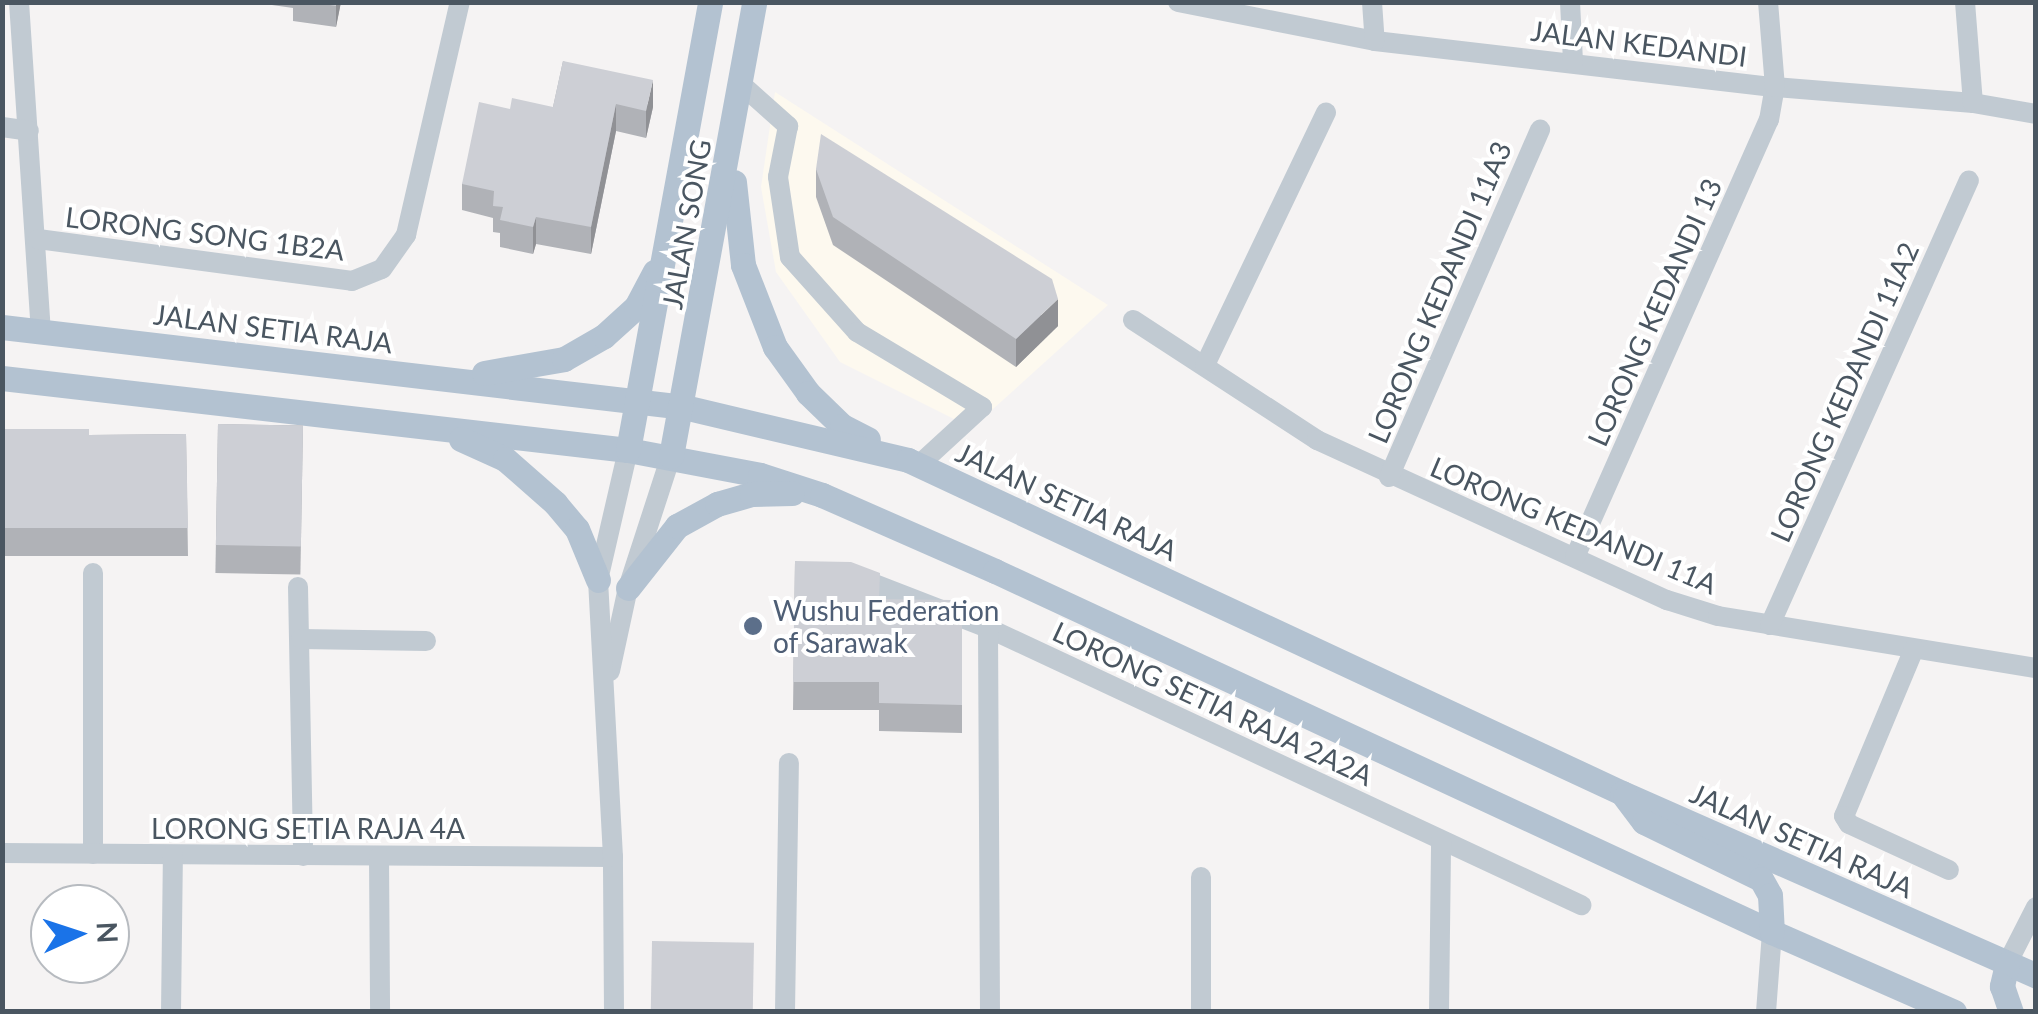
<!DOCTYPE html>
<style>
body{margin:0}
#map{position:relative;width:2038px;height:1014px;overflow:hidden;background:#f5f3f3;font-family:Lato,sans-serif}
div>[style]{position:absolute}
.commercial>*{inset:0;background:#fdf9ef}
.minor>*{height:20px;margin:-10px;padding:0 10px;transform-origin:10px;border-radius:10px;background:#c1cad2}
.major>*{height:25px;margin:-12.5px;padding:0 12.5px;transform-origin:12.5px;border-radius:12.5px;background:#b3c2d1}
.wall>*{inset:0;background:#b0b2b7;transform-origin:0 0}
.shaded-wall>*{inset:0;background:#909195}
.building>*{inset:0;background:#cdcfd5;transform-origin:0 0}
.dots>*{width:28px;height:28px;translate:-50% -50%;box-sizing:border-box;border:5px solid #fff;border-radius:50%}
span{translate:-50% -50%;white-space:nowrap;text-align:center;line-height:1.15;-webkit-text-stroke:8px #fff;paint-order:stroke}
.street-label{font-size:28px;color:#4a5661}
.service-label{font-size:28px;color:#4e5e75}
.left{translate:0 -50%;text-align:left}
.frame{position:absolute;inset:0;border:5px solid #4a5661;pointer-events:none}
.north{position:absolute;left:30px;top:884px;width:100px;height:100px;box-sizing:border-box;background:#fff;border:2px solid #b7bbc0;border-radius:50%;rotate:87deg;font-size:28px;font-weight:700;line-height:40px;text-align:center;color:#4a5661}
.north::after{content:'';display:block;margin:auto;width:35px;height:45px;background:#1a73e8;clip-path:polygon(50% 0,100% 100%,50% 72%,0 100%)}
</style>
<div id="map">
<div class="commercial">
<div style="clip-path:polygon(775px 92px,1108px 305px,972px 428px,840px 362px,776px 272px,761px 187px)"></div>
</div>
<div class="minor">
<div style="left:19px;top:2px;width:330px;rotate:86.2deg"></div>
<div style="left:1178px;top:2px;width:201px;rotate:11.2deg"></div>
<div style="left:1375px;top:41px;width:403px;rotate:6.6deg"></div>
<div style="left:1775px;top:87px;width:199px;rotate:4.6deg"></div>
<div style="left:1973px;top:103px;width:64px;rotate:9.9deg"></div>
<div style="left:1372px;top:2px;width:39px;rotate:86deg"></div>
<div style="left:1570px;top:2px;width:60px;rotate:87.1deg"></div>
<div style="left:1965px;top:2px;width:101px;rotate:85.5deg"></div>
<div style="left:742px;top:85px;width:62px;rotate:41.7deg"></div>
<div style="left:788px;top:126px;width:52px;rotate:101.1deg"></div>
<div style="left:778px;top:177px;width:81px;rotate:81.5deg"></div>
<div style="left:790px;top:257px;width:101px;rotate:48.2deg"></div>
<div style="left:857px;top:332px;width:146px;rotate:31deg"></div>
<div style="left:982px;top:407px;width:86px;rotate:137.4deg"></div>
<div style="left:2px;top:127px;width:27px;rotate:8deg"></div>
<div style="left:38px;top:239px;width:317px;rotate:7.6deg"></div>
<div style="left:352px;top:281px;width:32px;rotate:-22deg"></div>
<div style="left:382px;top:269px;width:42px;rotate:-54.8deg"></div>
<div style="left:406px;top:235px;width:239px;rotate:-77deg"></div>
<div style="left:1133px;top:320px;width:220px;rotate:33.1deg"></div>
<div style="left:1317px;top:440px;width:385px;rotate:24.6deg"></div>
<div style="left:1667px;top:600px;width:53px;rotate:17.4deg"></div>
<div style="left:1718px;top:616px;width:322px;rotate:9.3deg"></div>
<div style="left:1205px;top:365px;width:280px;rotate:-64.4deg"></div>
<div style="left:1389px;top:477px;width:379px;rotate:-66.5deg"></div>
<div style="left:1575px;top:557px;width:478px;rotate:-66.1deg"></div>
<div style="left:1769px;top:120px;width:34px;rotate:-80deg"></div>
<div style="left:1775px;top:87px;width:85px;rotate:-94.7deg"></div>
<div style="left:93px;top:573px;width:281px;rotate:90deg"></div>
<div style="left:854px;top:576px;width:144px;rotate:21.2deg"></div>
<div style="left:988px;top:628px;width:655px;rotate:25.04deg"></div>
<div style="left:298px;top:587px;width:269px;rotate:88.9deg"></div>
<div style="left:1770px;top:625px;width:487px;rotate:-65.9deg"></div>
<div style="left:988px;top:628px;width:384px;rotate:89.7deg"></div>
<div style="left:301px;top:639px;width:125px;rotate:0.9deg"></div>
<div style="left:1914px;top:649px;width:181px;rotate:112.7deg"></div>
<div style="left:1844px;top:816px;width:9px;rotate:58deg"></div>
<div style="left:1849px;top:824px;width:110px;rotate:24.7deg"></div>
<div style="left:610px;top:671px;width:85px;rotate:-77.8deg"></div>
<div style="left:628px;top:588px;width:139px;rotate:-72deg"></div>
<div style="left:2px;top:853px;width:611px;rotate:0.38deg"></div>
<div style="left:379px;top:857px;width:155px;rotate:89.6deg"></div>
<div style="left:1201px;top:877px;width:135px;rotate:90deg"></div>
<div style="left:2007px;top:964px;width:64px;rotate:-63deg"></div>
<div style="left:171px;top:1012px;width:157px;rotate:-89.3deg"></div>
<div style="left:614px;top:1012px;width:155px;rotate:-90.4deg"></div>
<div style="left:613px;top:857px;width:277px;rotate:-93.1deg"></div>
<div style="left:598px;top:580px;width:133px;rotate:-77deg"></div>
<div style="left:785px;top:1012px;width:249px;rotate:-89.1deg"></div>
<div style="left:1439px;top:1012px;width:171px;rotate:-89.3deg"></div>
<div style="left:1766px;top:1012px;width:80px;rotate:-85.7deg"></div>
</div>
<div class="major">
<div style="left:734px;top:182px;width:83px;rotate:83.8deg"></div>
<div style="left:743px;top:265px;width:88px;rotate:68.7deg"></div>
<div style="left:775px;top:347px;width:57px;rotate:54.3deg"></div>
<div style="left:808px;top:393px;width:47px;rotate:44.1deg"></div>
<div style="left:842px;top:426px;width:29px;rotate:27deg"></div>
<div style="left:2px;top:327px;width:687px;rotate:6.69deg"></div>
<div style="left:684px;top:407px;width:230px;rotate:13.3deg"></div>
<div style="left:908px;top:460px;width:788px;rotate:25deg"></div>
<div style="left:1622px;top:793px;width:453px;rotate:23.8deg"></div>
<div style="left:484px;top:373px;width:81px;rotate:-9.9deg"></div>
<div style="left:564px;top:359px;width:46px;rotate:-29.9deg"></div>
<div style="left:604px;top:336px;width:43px;rotate:-42.2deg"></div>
<div style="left:636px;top:307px;width:40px;rotate:-62deg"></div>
<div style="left:2px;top:378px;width:630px;rotate:6.56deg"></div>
<div style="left:628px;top:450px;width:134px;rotate:10.7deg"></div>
<div style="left:760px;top:475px;width:65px;rotate:17.9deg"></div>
<div style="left:822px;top:495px;width:189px;rotate:23.7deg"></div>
<div style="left:995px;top:571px;width:857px;rotate:24.92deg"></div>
<div style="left:1772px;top:932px;width:199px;rotate:23.7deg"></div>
<div style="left:461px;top:439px;width:48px;rotate:24.4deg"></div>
<div style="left:505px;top:459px;width:67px;rotate:41.3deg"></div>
<div style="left:555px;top:503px;width:34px;rotate:50deg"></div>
<div style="left:577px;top:529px;width:55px;rotate:67.6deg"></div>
<div style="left:628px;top:450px;width:455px;rotate:-79.6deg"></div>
<div style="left:671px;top:456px;width:462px;rotate:-79.6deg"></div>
<div style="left:628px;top:588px;width:79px;rotate:-51.7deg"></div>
<div style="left:677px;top:526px;width:46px;rotate:-28.8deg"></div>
<div style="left:717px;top:504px;width:36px;rotate:-16deg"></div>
<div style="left:752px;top:494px;width:40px;rotate:-1.4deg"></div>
<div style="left:1625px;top:797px;width:31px;rotate:53deg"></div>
<div style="left:1644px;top:822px;width:130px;rotate:26deg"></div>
<div style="left:1761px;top:879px;width:18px;rotate:61deg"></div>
<div style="left:1770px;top:895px;width:37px;rotate:87deg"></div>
<div style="left:2007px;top:964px;width:23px;rotate:103deg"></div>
<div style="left:2002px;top:986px;width:28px;rotate:71deg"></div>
</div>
<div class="wall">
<div style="clip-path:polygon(272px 2px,341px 2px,336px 27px,293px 21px,293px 8px,272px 5px)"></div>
<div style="clip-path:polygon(563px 61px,653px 107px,646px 138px,616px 131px,591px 254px,536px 244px,533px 254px,500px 247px,500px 233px,493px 232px,493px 218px,462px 210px,462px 184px,510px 109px,553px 107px)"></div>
<div style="clip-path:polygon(816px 169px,1058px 326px,1016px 367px,833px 245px,816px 197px)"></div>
<div style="left:218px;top:424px;width:85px;height:149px;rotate:1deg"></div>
<div style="clip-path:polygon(2px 429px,89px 435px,186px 434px,188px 556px,2px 556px)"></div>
<div style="clip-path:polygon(795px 561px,880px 599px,962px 605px,962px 733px,879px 731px,879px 710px,793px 710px)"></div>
</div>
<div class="shaded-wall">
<div style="clip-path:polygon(336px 2px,341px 2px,336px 27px)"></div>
<div style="clip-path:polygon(653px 80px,653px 107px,646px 138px,646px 111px)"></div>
<div style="clip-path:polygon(616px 104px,616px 131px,591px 254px,591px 227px)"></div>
<div style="clip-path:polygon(536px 217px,536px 244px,533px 254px,533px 227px)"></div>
<div style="clip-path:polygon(1058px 299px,1058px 326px,1016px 367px,1016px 339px)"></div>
</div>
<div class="building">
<div style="clip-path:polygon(312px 2px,336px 2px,336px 6px)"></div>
<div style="clip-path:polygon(563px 61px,653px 80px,646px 111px,616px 104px,591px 227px,536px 217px,533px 227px,500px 220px,503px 207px,493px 206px,494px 191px,462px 184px,479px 102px,510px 109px,512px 98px,553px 107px)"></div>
<div style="clip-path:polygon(821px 134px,1052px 279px,1058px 299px,1016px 339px,833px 217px,816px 169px)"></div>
<div style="left:218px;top:424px;width:85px;height:121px;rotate:1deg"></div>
<div style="clip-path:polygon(2px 429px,89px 429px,89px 435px,186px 434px,188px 528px,2px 528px)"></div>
<div style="clip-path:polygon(795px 561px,851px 562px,880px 573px,879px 599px,951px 600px,962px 605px,962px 705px,879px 703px,879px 682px,793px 682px)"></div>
<div style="left:652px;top:941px;width:102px;height:71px;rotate:1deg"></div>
</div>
<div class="dots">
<div style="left:753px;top:626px;background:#5c6f8a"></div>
</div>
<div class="street-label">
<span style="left:1639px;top:43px;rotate:7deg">JALAN KEDANDI</span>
<span style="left:686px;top:224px;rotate:-80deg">JALAN SONG</span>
<span style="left:205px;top:233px;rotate:7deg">LORONG SONG 1B2A</span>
<span style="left:1439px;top:292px;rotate:-67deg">LORONG KEDANDI 11A3</span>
<span style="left:1654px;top:312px;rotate:-66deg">LORONG KEDANDI 13</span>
<span style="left:273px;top:328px;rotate:7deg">JALAN SETIA RAJA</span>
<span style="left:1844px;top:392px;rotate:-66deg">LORONG KEDANDI 11A2</span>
<span style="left:1067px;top:501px;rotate:25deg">JALAN SETIA RAJA</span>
<span style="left:1574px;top:525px;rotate:23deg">LORONG KEDANDI 11A</span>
<span style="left:1213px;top:703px;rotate:25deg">LORONG SETIA RAJA 2A2A</span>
<span style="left:308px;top:828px">LORONG SETIA RAJA 4A</span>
<span style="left:1802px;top:840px;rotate:24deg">JALAN SETIA RAJA</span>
</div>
<div class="service-label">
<span class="left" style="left:773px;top:626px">Wushu Federation<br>of Sarawak</span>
</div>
<div class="frame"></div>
<div class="north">N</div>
</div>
